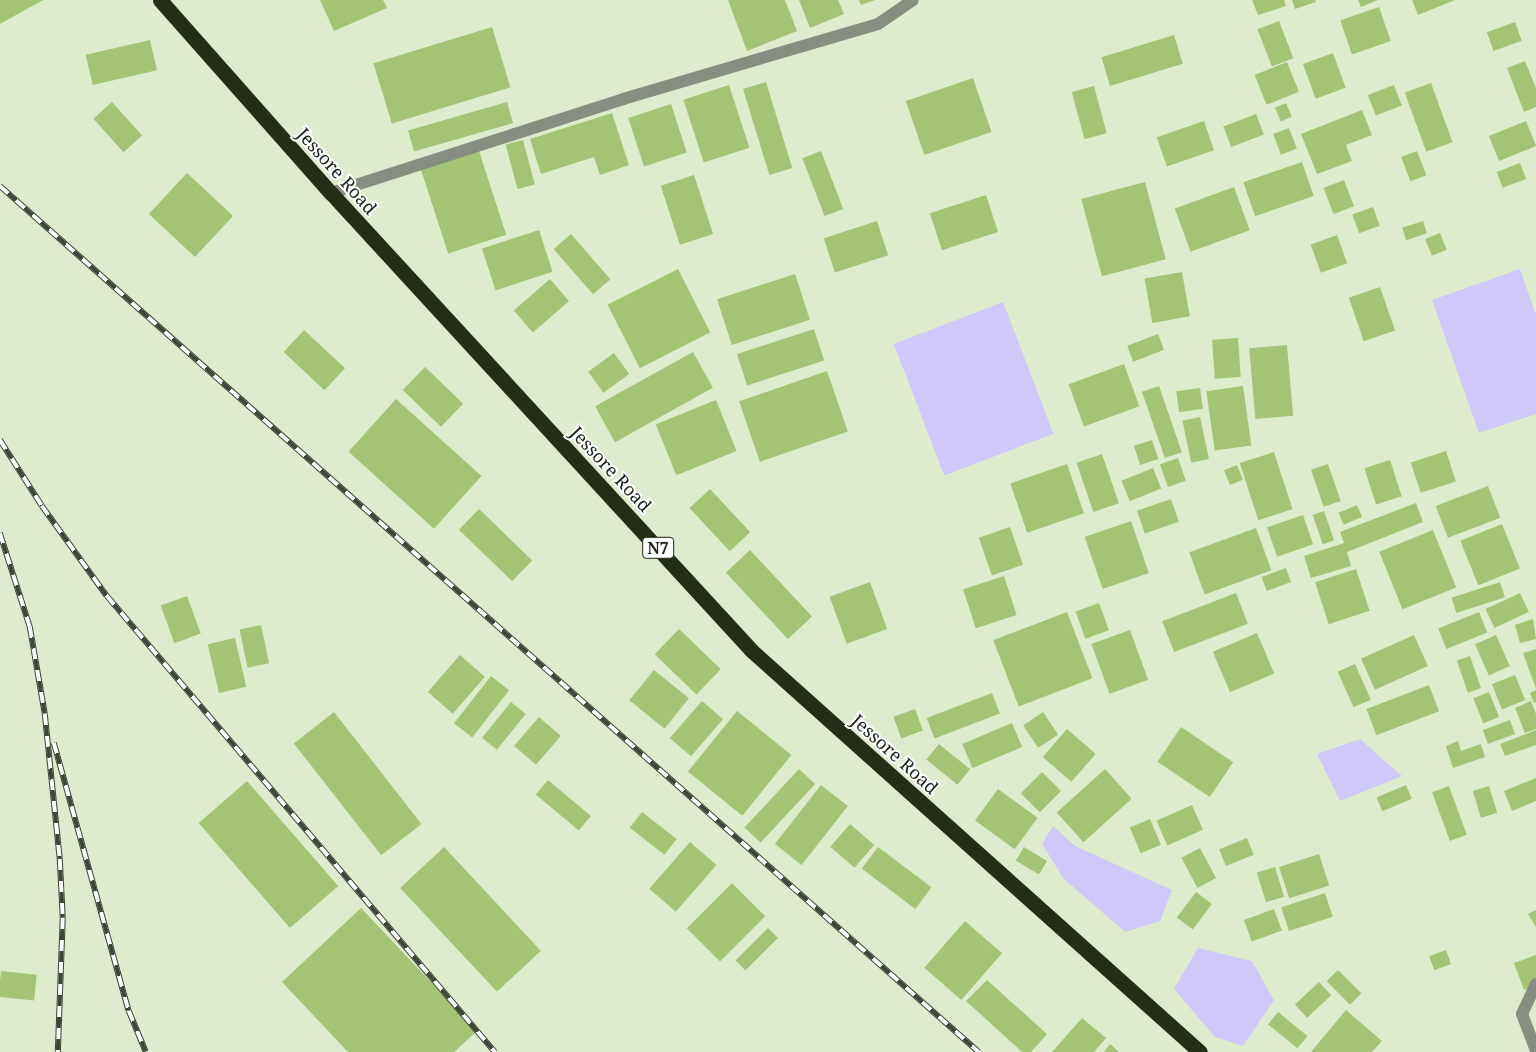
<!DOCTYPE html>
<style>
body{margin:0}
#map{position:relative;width:1536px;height:1052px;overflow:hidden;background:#deeccd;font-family:"Noto Serif",serif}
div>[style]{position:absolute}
.water>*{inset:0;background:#cfc8f8;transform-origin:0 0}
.building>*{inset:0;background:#a4c475;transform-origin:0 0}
.minor>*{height:12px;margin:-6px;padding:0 6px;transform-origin:6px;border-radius:6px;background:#888d81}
.highway>*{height:15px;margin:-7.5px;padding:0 7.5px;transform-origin:7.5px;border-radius:7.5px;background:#242e15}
.rail>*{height:5.5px;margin-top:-2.75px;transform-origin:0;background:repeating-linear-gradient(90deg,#fff 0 11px,#3f4537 0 22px);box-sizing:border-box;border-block:1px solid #3f4537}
span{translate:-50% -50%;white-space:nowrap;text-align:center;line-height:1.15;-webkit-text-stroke:4px #fff;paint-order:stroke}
.shield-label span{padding:1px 4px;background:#fff;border:1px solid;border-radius:4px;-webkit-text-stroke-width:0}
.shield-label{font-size:16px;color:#20251a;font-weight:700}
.street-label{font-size:18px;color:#20251a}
</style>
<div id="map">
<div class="water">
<div style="clip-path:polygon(1520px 269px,1536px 315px,1536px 414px,1479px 433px,1432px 300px)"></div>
<div style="left:1003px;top:302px;width:141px;height:117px;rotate:69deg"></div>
<div style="clip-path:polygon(1360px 739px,1402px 776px,1340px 801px,1317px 754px)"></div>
<div style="clip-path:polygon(1053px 826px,1075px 846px,1172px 890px,1160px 921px,1125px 932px,1064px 879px,1042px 844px)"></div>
<div style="clip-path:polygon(1198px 948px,1252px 961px,1274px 1000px,1243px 1046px,1215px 1037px,1174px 989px)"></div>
</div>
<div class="building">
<div style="clip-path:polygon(0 0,43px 0,0 24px)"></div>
<div style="clip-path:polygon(320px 0,383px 0,387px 8px,334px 31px)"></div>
<div style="clip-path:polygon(728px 0,785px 0,797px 31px,747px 51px)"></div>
<div style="clip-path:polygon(799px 0,838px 0,844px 14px,810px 28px)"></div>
<div style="clip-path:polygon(859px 0,875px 0,861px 5px)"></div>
<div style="clip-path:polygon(1252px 0,1284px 0,1286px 6px,1258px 15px)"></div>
<div style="clip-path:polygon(1292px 0,1315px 0,1316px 2px,1295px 9px)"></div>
<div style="clip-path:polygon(1358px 0,1378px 0,1361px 7px)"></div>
<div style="clip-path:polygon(1412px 0,1455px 0,1418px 15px)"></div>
<div style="left:1379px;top:7px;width:36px;height:41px;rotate:71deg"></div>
<div style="left:1279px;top:21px;width:40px;height:23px;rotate:69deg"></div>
<div style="left:1515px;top:22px;width:20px;height:30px;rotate:70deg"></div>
<div style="left:492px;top:27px;width:63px;height:124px;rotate:73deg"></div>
<div style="left:1174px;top:35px;width:30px;height:76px;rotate:73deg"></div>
<div style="left:150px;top:40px;width:31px;height:66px;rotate:77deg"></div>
<div style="left:1333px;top:53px;width:37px;height:32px;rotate:70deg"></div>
<div style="clip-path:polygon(1525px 61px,1536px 88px,1536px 107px,1524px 112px,1507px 68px)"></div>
<div style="left:1287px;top:62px;width:32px;height:35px;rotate:68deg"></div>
<div style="left:973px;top:78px;width:57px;height:71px;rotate:71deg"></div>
<div style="left:766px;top:82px;width:90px;height:24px;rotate:73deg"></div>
<div style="left:1431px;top:83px;width:63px;height:28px;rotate:70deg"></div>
<div style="left:729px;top:85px;width:66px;height:48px;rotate:72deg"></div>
<div style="left:1394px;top:85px;width:22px;height:28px;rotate:69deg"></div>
<div style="left:1094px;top:86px;width:49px;height:23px;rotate:75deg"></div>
<div style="left:112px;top:102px;width:45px;height:25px;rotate:48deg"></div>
<div style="left:507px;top:102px;width:22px;height:103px;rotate:74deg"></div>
<div style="left:1286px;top:103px;width:15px;height:12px;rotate:67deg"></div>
<div style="left:671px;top:104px;width:51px;height:45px;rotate:72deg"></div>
<div style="clip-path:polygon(1362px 110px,1372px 135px,1346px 145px,1352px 161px,1317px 174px,1301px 134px)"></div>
<div style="clip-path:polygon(612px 113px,629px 165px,600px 175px,594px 157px,541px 174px,530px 139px)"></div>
<div style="left:1256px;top:114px;width:22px;height:35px;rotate:69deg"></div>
<div style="left:1204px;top:121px;width:31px;height:50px;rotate:71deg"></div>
<div style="left:1526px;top:121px;width:27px;height:40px;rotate:68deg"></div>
<div style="left:1289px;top:128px;width:22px;height:17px;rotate:69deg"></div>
<div style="left:523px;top:140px;width:46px;height:18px;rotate:75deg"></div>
<div style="left:479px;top:151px;width:88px;height:61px;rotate:72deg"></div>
<div style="left:821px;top:151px;width:62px;height:20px;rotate:69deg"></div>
<div style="left:1417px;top:151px;width:26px;height:17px;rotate:69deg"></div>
<div style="left:1302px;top:162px;width:36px;height:62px;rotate:71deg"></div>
<div style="left:1520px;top:163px;width:17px;height:25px;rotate:69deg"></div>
<div style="left:187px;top:173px;width:63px;height:56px;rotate:43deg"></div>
<div style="left:694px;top:175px;width:62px;height:35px;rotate:72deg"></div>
<div style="left:1344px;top:180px;width:28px;height:22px;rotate:69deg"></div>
<div style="left:1145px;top:182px;width:80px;height:66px;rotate:75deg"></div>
<div style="left:1234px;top:187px;width:46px;height:63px;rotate:70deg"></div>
<div style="left:986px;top:195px;width:39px;height:59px;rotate:72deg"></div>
<div style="left:1373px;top:207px;width:20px;height:22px;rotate:70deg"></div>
<div style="left:877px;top:221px;width:36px;height:56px;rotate:72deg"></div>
<div style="left:1423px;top:221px;width:13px;height:22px;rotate:72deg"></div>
<div style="left:539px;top:230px;width:44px;height:60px;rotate:72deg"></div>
<div style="left:1440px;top:233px;width:18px;height:16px;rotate:68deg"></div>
<div style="left:571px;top:234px;width:60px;height:23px;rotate:49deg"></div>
<div style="left:1337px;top:235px;width:30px;height:28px;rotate:70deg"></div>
<div style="left:678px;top:269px;width:71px;height:79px;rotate:63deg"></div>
<div style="left:1182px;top:272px;width:45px;height:38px;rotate:80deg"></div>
<div style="left:795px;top:274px;width:48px;height:82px;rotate:72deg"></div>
<div style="left:550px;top:279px;width:29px;height:48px;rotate:49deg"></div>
<div style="left:1380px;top:287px;width:46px;height:33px;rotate:71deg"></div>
<div style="left:814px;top:329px;width:33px;height:81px;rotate:72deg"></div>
<div style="left:304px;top:330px;width:56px;height:30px;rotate:43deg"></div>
<div style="left:1158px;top:334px;width:17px;height:33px;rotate:69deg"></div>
<div style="left:1238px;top:338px;width:39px;height:26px;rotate:86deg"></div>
<div style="left:1287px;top:345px;width:71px;height:38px;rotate:85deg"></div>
<div style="left:693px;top:352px;width:41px;height:112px;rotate:61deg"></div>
<div style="left:614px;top:353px;width:26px;height:32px;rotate:54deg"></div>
<div style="left:1124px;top:364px;width:45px;height:59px;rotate:70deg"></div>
<div style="left:425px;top:367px;width:53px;height:32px;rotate:44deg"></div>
<div style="left:827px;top:371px;width:64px;height:93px;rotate:71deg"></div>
<div style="left:1159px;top:386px;width:70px;height:18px;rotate:71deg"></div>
<div style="left:1243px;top:386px;width:60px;height:37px;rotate:82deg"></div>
<div style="left:1200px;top:388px;width:21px;height:24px;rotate:82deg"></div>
<div style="left:396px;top:399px;width:115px;height:71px;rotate:42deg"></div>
<div style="left:716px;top:400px;width:55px;height:65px;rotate:68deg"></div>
<div style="left:1200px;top:417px;width:43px;height:18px;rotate:78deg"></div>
<div style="left:1152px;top:440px;width:20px;height:19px;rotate:72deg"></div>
<div style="left:1446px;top:451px;width:32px;height:37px;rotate:72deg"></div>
<div style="left:1274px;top:452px;width:60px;height:36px;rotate:72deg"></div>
<div style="left:1102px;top:454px;width:52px;height:27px;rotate:71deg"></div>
<div style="left:1178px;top:458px;width:24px;height:19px;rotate:71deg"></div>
<div style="left:1390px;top:460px;width:38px;height:27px;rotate:72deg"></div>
<div style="left:1067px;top:464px;width:52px;height:60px;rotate:71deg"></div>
<div style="left:1328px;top:464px;width:39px;height:18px;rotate:71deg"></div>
<div style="left:1237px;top:465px;width:16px;height:14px;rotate:68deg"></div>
<div style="left:1153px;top:468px;width:22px;height:34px;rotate:68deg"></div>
<div style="left:1488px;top:486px;width:34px;height:56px;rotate:69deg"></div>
<div style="left:710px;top:489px;width:59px;height:28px;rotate:47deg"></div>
<div style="left:1171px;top:499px;width:24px;height:36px;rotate:71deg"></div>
<div style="clip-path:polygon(1416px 503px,1423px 522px,1347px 552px,1351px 566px,1311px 578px,1304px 556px,1344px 543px,1340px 532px)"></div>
<div style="left:1357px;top:505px;width:13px;height:20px;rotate:67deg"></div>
<div style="left:479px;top:509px;width:74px;height:29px;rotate:44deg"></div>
<div style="left:1324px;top:511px;width:31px;height:12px;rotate:71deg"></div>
<div style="left:1303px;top:515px;width:31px;height:38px;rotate:71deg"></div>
<div style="left:1131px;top:521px;width:55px;height:49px;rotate:71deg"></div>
<div style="left:1502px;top:524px;width:48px;height:45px;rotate:68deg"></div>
<div style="left:1010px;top:527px;width:40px;height:33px;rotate:71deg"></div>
<div style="left:1256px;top:528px;width:45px;height:71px;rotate:70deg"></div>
<div style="left:1433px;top:530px;width:62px;height:58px;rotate:68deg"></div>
<div style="left:750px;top:550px;width:91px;height:33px;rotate:47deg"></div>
<div style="left:1286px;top:568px;width:15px;height:26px;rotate:70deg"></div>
<div style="left:1356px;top:569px;width:44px;height:43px;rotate:72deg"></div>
<div style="left:1004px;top:576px;width:41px;height:43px;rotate:72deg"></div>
<div style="left:870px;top:582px;width:50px;height:43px;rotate:70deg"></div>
<div style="left:1500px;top:582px;width:16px;height:51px;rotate:72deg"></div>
<div style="left:1236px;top:593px;width:33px;height:79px;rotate:69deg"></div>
<div style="left:1520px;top:593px;width:21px;height:38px;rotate:65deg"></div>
<div style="left:187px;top:596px;width:40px;height:28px;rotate:70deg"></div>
<div style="left:1099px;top:603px;width:29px;height:25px;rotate:70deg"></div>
<div style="left:1067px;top:612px;width:71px;height:79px;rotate:69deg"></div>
<div style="left:1479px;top:612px;width:22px;height:44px;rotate:68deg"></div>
<div style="clip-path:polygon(1533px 619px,1536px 639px,1520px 643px,1515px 625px)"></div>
<div style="left:261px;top:625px;width:39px;height:22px;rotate:78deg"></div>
<div style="left:679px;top:629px;width:58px;height:35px;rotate:44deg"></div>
<div style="left:1130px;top:630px;width:53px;height:41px;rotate:70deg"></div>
<div style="left:1257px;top:633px;width:44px;height:48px;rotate:67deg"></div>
<div style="left:1414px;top:635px;width:34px;height:58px;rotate:66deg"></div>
<div style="left:1496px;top:635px;width:34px;height:23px;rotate:66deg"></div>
<div style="left:235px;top:638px;width:50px;height:28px;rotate:77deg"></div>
<div style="clip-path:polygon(1536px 649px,1536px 689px,1523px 653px)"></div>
<div style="left:460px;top:655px;width:33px;height:49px;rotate:41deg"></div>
<div style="left:1470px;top:656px;width:34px;height:14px;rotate:71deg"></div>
<div style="left:1355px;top:664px;width:39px;height:19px;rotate:66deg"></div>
<div style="left:654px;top:670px;width:45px;height:39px;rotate:39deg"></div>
<div style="left:1515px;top:675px;width:27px;height:25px;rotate:68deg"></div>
<div style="left:491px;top:676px;width:23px;height:60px;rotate:38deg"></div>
<div style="left:1429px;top:685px;width:28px;height:67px;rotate:69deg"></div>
<div style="clip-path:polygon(1536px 690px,1536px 702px,1534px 703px,1530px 693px)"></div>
<div style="left:1489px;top:692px;width:27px;height:17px;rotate:68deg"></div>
<div style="left:992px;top:693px;width:22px;height:70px;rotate:69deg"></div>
<div style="left:702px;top:701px;width:28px;height:49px;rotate:41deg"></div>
<div style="clip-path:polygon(1531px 701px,1536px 714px,1536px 729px,1525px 733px,1515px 708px)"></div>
<div style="left:511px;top:702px;width:19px;height:46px;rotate:39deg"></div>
<div style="left:915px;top:709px;width:23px;height:23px;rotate:70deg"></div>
<div style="left:737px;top:711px;width:70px;height:78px;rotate:39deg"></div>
<div style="left:334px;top:712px;width:142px;height:51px;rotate:52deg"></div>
<div style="left:1043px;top:712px;width:27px;height:24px;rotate:56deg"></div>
<div style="left:539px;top:717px;width:29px;height:38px;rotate:41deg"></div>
<div style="left:1510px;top:720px;width:15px;height:29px;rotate:70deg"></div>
<div style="left:1012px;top:723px;width:26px;height:54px;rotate:67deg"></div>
<div style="left:1181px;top:727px;width:63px;height:42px;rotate:34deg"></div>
<div style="left:1067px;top:729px;width:38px;height:37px;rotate:41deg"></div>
<div style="clip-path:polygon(1536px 730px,1536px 745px,1505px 756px,1500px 744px)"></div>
<div style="clip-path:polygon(1458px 741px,1461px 751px,1481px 744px,1485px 757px,1453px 768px,1446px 746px)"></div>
<div style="left:939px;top:744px;width:40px;height:20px;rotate:39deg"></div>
<div style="left:799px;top:769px;width:22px;height:80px;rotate:43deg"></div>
<div style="left:1105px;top:769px;width:40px;height:65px;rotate:48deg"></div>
<div style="left:1042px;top:772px;width:27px;height:30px;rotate:45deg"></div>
<div style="clip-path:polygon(1536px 778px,1536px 801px,1512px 811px,1504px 791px)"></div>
<div style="left:548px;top:780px;width:56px;height:19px;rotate:40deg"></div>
<div style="left:247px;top:781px;width:139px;height:64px;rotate:49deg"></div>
<div style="left:821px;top:785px;width:34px;height:75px;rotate:38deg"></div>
<div style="left:1406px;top:785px;width:15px;height:32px;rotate:67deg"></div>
<div style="left:1449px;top:786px;width:52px;height:18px;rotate:70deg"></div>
<div style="left:1489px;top:786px;width:28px;height:17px;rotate:73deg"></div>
<div style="left:998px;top:789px;width:49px;height:39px;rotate:36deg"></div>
<div style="left:1192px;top:805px;width:27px;height:39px;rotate:66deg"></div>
<div style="left:642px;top:812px;width:44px;height:20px;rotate:38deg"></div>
<div style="left:1150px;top:819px;width:28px;height:22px;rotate:67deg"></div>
<div style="left:850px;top:824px;width:32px;height:30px;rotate:41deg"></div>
<div style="left:1247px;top:838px;width:18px;height:30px;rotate:68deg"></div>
<div style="left:690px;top:842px;width:35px;height:62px;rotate:41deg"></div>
<div style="left:444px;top:847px;width:142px;height:60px;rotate:47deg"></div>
<div style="left:878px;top:847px;width:67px;height:27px;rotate:37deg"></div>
<div style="left:1024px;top:847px;width:27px;height:16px;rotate:31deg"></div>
<div style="left:1200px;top:848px;width:34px;height:21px;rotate:62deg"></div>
<div style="left:1319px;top:854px;width:33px;height:42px;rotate:72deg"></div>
<div style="left:1275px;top:867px;width:31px;height:19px;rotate:73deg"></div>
<div style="left:732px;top:883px;width:47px;height:64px;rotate:45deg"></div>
<div style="left:1196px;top:892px;width:20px;height:32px;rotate:37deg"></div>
<div style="left:1325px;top:893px;width:25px;height:46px;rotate:72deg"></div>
<div style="clip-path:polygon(361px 908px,477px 1031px,454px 1052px,348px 1052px,282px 982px)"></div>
<div style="left:1274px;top:909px;width:23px;height:32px;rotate:70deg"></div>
<div style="clip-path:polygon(1536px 910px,1536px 927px,1528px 914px)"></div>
<div style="left:965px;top:921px;width:49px;height:62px;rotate:41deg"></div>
<div style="left:768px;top:928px;width:14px;height:46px;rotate:45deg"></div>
<div style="left:1446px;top:950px;width:15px;height:18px;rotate:70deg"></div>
<div style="clip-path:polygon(1536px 955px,1536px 986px,1524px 990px,1514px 963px)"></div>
<div style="left:1338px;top:970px;width:33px;height:16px;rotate:45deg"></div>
<div style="left:1px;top:971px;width:36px;height:26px;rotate:6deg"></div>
<div style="clip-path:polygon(987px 980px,1047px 1034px,1031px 1052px,1022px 1052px,966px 1001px)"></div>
<div style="left:1319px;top:982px;width:18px;height:33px;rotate:47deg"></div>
<div style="clip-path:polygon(1346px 1010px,1382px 1041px,1372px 1052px,1311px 1052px)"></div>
<div style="left:1278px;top:1012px;width:38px;height:16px;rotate:39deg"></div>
<div style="clip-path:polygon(1082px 1018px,1106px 1038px,1094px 1052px,1052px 1052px)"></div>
<div style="clip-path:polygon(1110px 1044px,1119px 1052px,1104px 1052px)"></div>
</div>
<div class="minor">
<div style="left:331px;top:193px;width:307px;rotate:-17.8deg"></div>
<div style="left:623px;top:99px;width:266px;rotate:-16.4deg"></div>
<div style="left:878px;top:24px;width:42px;rotate:-34.4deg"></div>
<div style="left:1536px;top:984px;width:33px;rotate:115deg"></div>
<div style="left:1522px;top:1014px;width:40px;rotate:69deg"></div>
</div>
<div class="highway">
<div style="left:160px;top:0;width:258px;rotate:48.5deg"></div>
<div style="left:331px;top:193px;width:622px;rotate:47.41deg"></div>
<div style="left:752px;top:651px;width:601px;rotate:41.83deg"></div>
</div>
<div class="rail">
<div style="left:0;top:186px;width:1307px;rotate:41.5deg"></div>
<div style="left:0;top:440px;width:78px;rotate:57.5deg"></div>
<div style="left:42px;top:506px;width:111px;rotate:54.2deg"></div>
<div style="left:107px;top:596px;width:599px;rotate:49.61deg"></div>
<div style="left:0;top:533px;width:99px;rotate:72.3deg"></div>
<div style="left:30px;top:627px;width:88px;rotate:80.2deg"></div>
<div style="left:45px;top:714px;width:146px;rotate:84.1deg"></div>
<div style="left:60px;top:859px;width:59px;rotate:87.1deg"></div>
<div style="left:63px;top:918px;width:134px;rotate:92.1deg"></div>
<div style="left:54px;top:743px;width:278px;rotate:74.4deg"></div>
<div style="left:129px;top:1011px;width:44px;rotate:67.5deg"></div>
</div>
<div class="shield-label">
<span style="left:658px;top:548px">N7</span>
</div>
<div class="street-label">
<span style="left:337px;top:171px;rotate:48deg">Jessore Road</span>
<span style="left:611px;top:469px;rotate:47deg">Jessore Road</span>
<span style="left:895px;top:754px;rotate:42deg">Jessore Road</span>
</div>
</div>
